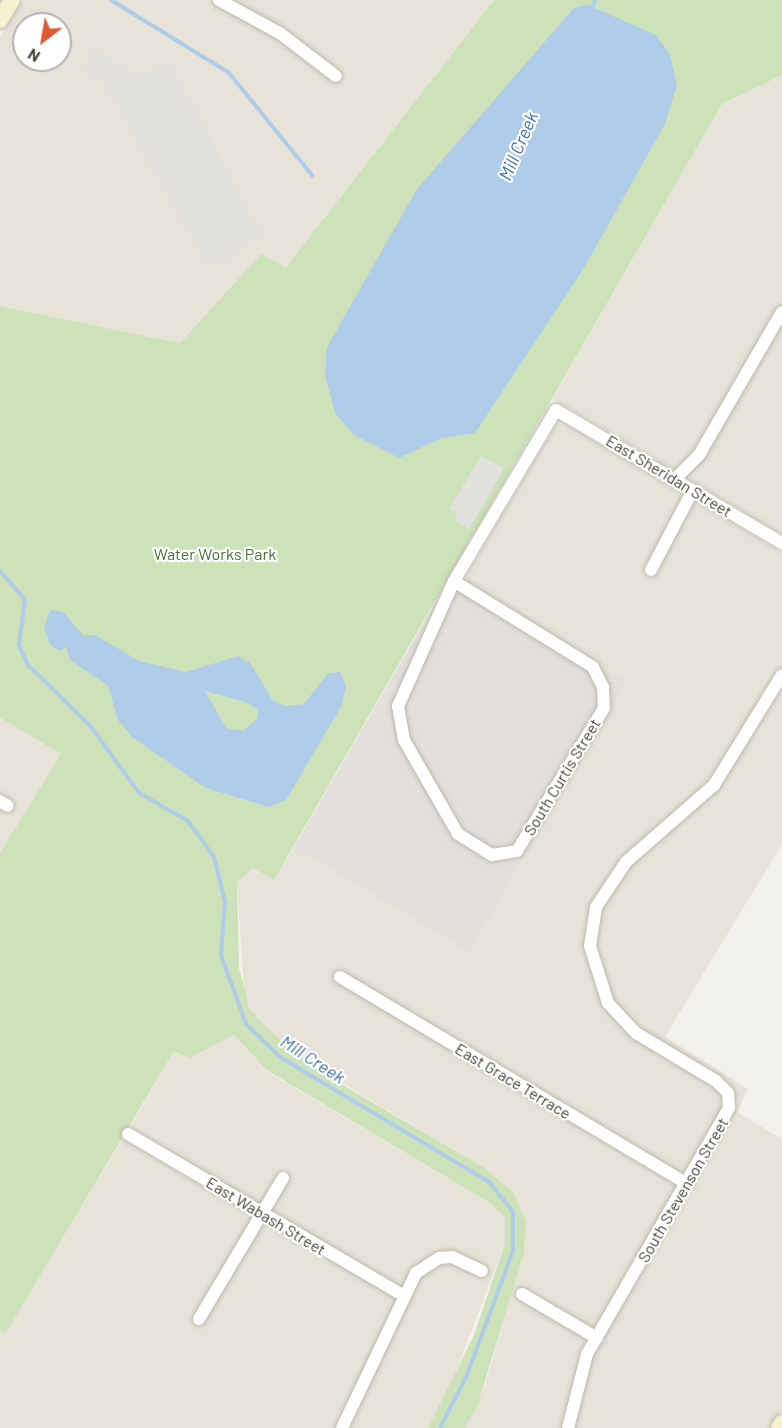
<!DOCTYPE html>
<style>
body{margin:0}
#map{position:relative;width:782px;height:1428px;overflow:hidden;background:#f3f1eb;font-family:Barlow,sans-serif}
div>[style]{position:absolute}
.residential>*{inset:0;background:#e7e3d9}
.industrial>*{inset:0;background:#e3e0dc}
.green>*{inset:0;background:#cde2b8}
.parking>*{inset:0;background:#e2e1de}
.water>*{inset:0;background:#afcde8}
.stream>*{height:4px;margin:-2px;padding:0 2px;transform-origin:2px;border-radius:2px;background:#afcde8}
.roads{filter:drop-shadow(0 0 2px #beb9ae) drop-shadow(0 0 2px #beb9ae)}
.street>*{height:12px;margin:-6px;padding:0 6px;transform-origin:6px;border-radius:6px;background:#fff}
.secondary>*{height:16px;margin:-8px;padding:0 8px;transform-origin:8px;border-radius:8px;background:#f8f1cf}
span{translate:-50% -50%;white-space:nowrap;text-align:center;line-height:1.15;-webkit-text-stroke:4.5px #fff;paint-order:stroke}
.street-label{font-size:16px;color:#474239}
.park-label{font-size:16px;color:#477233}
.water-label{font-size:18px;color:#3f74a6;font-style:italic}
.north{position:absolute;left:12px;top:12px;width:60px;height:60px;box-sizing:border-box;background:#fff;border:2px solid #b5b3b0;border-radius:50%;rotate:211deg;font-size:16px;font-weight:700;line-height:24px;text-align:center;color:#474239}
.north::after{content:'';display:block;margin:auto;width:21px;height:27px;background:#e15934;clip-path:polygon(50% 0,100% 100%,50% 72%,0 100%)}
</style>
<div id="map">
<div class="residential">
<div style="clip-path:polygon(evenodd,23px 0,494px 0,286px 267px,261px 255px,180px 343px,0 306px,0 37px,23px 0,24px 24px,60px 24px,60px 60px,24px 60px,24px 24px)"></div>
<div style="clip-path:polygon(782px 75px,782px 534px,553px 398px,722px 104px)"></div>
<div style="clip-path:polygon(556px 424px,567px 425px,782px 553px,782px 844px,665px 1037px,748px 1089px,737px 1112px,782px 1139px,782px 1409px,771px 1428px,464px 1428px,485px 1385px,526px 1244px,483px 1167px,286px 1050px,249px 1007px,244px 990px,237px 882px,253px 868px,274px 880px,294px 847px,469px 951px,467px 576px)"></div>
<div style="clip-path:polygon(0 718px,61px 754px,0 853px)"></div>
<div style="clip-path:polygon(234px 1035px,266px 1071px,490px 1203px,505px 1218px,505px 1243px,444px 1403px,428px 1428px,0 1428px,0 1330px,6px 1332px,123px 1138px,326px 1262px,334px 1251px,130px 1127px,174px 1051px,190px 1058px)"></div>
</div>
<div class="industrial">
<div style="clip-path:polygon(446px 584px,470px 588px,627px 682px,469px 952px,294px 847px)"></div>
</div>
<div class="green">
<div style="clip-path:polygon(494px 0,782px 0,782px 75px,722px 104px,274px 880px,253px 868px,237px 882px,239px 968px,249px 1007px,263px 1024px,312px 1067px,483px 1167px,513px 1192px,526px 1221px,524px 1253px,476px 1410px,464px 1428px,428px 1428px,474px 1335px,505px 1243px,505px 1218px,490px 1203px,266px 1070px,234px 1035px,190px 1058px,174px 1051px,6px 1333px,0 1330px,0 853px,61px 754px,0 718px,0 306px,180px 343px,261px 254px,286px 267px)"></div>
</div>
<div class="parking">
<div style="clip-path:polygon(93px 48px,139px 75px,169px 60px,263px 236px,236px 248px,239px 253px,225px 264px,221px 258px,207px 266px,105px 85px,113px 79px,108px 74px,103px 83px,84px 72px)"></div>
<div style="clip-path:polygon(481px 456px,504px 468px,469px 529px,455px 521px,457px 514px,449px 509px)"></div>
</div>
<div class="water">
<div style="clip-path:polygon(586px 4px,656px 35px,670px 55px,677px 85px,665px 124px,584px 268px,475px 433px,442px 438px,399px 458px,354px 435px,335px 413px,325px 375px,327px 347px,417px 189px,573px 9px)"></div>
<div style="clip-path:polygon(evenodd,50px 610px,63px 612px,83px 635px,95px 635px,139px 661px,186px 672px,238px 656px,250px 663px,273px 701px,286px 706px,304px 704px,328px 673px,340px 672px,346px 685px,342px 705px,286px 800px,269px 807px,206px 788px,132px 737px,118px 720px,108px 686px,70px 660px,66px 647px,60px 651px,51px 646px,44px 627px,50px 610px,205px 691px,246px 702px,258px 709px,258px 718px,243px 731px,226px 728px,205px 691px)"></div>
</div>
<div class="stream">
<div style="left:111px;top:0;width:139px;rotate:31.7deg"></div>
<div style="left:229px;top:73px;width:132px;rotate:50.9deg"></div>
<div style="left:591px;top:11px;width:12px;rotate:-70deg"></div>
<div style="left:0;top:571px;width:38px;rotate:49deg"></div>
<div style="left:25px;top:600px;width:45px;rotate:97.6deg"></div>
<div style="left:19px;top:645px;width:22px;rotate:66deg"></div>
<div style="left:28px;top:665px;width:88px;rotate:44.5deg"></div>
<div style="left:91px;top:727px;width:82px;rotate:54deg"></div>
<div style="left:139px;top:793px;width:56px;rotate:29.7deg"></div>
<div style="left:188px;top:821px;width:44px;rotate:54.2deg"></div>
<div style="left:214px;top:857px;width:46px;rotate:76.3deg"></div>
<div style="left:225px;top:902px;width:53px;rotate:94.3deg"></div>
<div style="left:221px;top:955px;width:73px;rotate:70.1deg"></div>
<div style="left:246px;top:1024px;width:47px;rotate:44.1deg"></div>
<div style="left:280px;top:1057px;width:244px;rotate:30.9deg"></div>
<div style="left:489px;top:1182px;width:38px;rotate:51deg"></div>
<div style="left:513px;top:1212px;width:39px;rotate:90deg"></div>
<div style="left:513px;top:1251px;width:132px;rotate:110.4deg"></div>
<div style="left:467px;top:1375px;width:59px;rotate:117deg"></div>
</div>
<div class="roads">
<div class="street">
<div style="left:219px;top:0;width:71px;rotate:28.7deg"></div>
<div style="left:281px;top:34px;width:69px;rotate:37.4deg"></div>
<div style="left:675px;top:479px;width:34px;rotate:-45deg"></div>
<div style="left:699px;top:455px;width:165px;rotate:-59.9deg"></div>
<div style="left:651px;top:570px;width:90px;rotate:-62.3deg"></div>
<div style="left:454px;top:581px;width:137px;rotate:114.1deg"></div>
<div style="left:398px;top:706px;width:35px;rotate:80deg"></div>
<div style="left:404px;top:740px;width:108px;rotate:60.1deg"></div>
<div style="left:458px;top:834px;width:40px;rotate:32deg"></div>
<div style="left:492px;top:855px;width:25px;rotate:-9deg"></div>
<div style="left:517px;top:851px;width:167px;rotate:-58.7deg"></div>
<div style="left:604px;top:708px;width:21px;rotate:-93deg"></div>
<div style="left:603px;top:687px;width:22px;rotate:-117deg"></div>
<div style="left:593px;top:667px;width:163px;rotate:-148.3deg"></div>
<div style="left:454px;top:581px;width:199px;rotate:-59.2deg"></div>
<div style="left:556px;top:410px;width:262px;rotate:30.5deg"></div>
<div style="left:0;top:801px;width:9px;rotate:32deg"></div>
<div style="left:340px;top:977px;width:404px;rotate:30.8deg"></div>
<div style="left:128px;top:1134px;width:320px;rotate:30.4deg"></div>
<div style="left:522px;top:1294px;width:87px;rotate:30.4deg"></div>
<div style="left:199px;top:1319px;width:164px;rotate:-59.2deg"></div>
<div style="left:342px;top:1428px;width:172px;rotate:-64.5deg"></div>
<div style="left:416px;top:1273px;width:27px;rotate:-33deg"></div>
<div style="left:439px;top:1258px;width:13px;rotate:-4deg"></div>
<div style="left:452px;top:1257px;width:33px;rotate:25deg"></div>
<div style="left:568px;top:1428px;width:76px;rotate:-75.6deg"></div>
<div style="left:587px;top:1354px;width:284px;rotate:-60deg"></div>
<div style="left:729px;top:1108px;width:15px;rotate:-94deg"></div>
<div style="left:728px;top:1093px;width:17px;rotate:-135deg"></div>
<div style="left:716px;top:1081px;width:93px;rotate:-149deg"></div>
<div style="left:636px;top:1033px;width:41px;rotate:-133deg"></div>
<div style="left:608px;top:1003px;width:60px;rotate:-107.5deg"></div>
<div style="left:590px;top:946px;width:39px;rotate:-81deg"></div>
<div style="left:596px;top:907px;width:54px;rotate:-56.3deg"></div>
<div style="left:626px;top:862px;width:117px;rotate:-41.2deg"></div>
<div style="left:714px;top:785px;width:129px;rotate:-58.3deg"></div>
</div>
<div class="secondary">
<div style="left:0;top:20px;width:23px;rotate:-59deg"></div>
<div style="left:779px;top:1428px;width:6px;rotate:-59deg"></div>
</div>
</div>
<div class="street-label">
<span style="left:669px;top:476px;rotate:31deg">East Sheridan Street</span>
<span style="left:562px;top:777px;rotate:-59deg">South Curtis Street</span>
<span style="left:513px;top:1081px;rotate:31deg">East Grace Terrace</span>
<span style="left:683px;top:1190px;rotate:-60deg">South Stevenson Street</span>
<span style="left:266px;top:1216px;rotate:31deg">East Wabash Street</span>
</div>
<div class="park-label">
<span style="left:215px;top:554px">Water Works Park</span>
</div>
<div class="water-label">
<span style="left:518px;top:146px;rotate:-67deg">Mill Creek</span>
<span style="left:313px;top:1059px;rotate:33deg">Mill Creek</span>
</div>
<div class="north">N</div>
</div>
